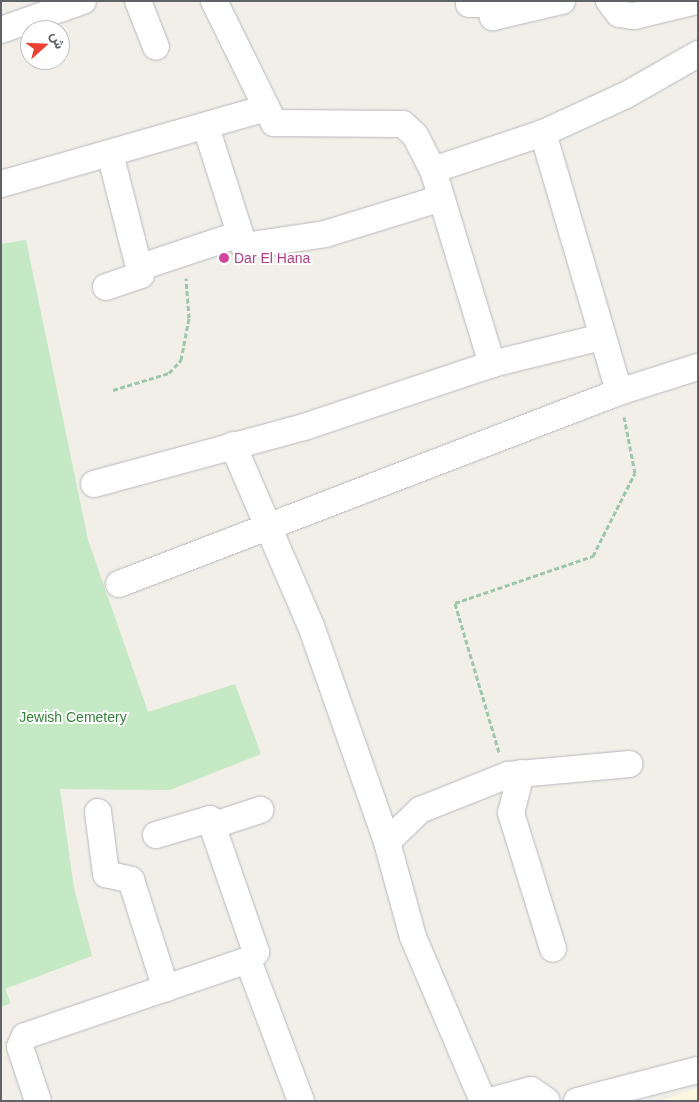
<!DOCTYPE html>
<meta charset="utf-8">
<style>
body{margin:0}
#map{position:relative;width:699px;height:1102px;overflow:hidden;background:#f1efe8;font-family:Helvetica,Vazirmatn,sans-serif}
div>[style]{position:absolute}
.commercial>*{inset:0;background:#fef7e0}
.green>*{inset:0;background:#c5e8c5}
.path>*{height:3px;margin-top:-1.5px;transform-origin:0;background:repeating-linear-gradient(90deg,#9cc7a9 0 5px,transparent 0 7.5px)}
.roads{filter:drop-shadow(0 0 1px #b5b8bc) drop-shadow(0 0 1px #b5b8bc)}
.street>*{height:26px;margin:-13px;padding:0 13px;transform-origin:13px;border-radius:13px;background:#fff}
.dots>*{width:14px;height:14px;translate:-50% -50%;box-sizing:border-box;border:2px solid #fff;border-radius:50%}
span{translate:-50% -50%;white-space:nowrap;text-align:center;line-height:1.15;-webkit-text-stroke:4px #fff;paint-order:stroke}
.hotel-label{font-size:14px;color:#b23c85}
.left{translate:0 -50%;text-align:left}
.park-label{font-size:14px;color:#348238}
.frame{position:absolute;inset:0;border:2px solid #5f6368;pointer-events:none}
.north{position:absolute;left:20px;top:20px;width:50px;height:50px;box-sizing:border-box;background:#fff;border:1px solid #bfc1c3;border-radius:50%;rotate:70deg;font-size:14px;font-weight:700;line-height:20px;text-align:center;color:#5f6368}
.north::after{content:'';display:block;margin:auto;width:18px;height:22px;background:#ea4335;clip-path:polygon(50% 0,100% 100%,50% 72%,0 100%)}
</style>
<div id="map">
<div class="commercial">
<div style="clip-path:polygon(698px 1088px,698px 1101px,661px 1101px)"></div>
</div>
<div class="green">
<div style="clip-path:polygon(26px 240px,88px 540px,148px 712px,235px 684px,261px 754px,170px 790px,60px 789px,74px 888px,92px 956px,5px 989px,11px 1003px,1px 1007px,1px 244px)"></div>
</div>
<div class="path">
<div style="left:113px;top:390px;width:59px;rotate:-16.9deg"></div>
<div style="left:169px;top:373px;width:18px;rotate:-47deg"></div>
<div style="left:181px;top:360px;width:43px;rotate:-79.2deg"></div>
<div style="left:189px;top:318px;width:40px;rotate:-94.3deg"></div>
<div style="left:499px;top:752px;width:155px;rotate:-106.5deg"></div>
<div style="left:455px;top:603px;width:146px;rotate:-18.8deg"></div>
<div style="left:593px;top:556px;width:93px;rotate:-63.2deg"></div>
<div style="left:635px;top:473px;width:57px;rotate:-101.1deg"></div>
</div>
<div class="roads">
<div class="street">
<div style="left:138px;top:1px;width:49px;rotate:68.6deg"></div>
<div style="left:214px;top:1px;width:136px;rotate:63.8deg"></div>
<div style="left:274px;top:123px;width:129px;rotate:0.4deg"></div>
<div style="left:403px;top:124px;width:16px;rotate:43deg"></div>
<div style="left:415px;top:135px;width:39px;rotate:63deg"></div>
<div style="left:433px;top:170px;width:203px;rotate:73.1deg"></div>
<div style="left:609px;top:1px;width:16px;rotate:52deg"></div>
<div style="left:619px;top:14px;width:15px;rotate:8deg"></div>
<div style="left:634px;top:16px;width:65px;rotate:-13.4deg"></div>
<div style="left:469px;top:4px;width:20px"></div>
<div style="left:489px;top:4px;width:14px;rotate:73deg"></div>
<div style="left:493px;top:17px;width:71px;rotate:-13.1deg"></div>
<div style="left:1px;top:30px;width:87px;rotate:-19.5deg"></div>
<div style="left:206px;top:127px;width:125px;rotate:72.3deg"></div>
<div style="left:244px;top:246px;width:82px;rotate:-8.4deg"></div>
<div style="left:325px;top:234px;width:122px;rotate:-17.1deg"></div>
<div style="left:543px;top:133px;width:270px;rotate:73.6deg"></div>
<div style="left:433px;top:170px;width:116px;rotate:-18.6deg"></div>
<div style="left:543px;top:133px;width:91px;rotate:-24.6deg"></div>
<div style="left:626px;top:95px;width:83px;rotate:-29.7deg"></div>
<div style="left:1px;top:184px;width:276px;rotate:-16deg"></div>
<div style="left:141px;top:267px;width:104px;rotate:-18.4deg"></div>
<div style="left:106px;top:287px;width:37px;rotate:-19deg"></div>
<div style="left:141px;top:275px;width:126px;rotate:-104.3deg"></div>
<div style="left:233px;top:445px;width:197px;rotate:66.7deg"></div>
<div style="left:311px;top:626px;width:229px;rotate:70.6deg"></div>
<div style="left:387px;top:842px;width:98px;rotate:74.7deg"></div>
<div style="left:413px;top:937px;width:178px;rotate:66.9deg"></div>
<div style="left:94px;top:484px;width:218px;rotate:-15.2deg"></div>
<div style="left:304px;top:427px;width:198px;rotate:-18.5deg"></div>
<div style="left:492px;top:364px;width:113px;rotate:-13.8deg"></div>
<div style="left:119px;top:584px;width:536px;rotate:-21.01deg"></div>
<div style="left:619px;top:392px;width:83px;rotate:-17.6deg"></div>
<div style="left:521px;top:773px;width:41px;rotate:104deg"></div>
<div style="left:511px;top:813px;width:142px;rotate:72.8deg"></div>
<div style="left:98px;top:812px;width:63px;rotate:82.6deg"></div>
<div style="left:106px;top:874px;width:26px;rotate:13deg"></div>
<div style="left:131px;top:880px;width:114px;rotate:72.2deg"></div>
<div style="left:211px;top:826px;width:52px;rotate:-18.1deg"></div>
<div style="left:156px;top:835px;width:56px;rotate:-16.5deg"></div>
<div style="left:210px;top:819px;width:141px;rotate:70.9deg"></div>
<div style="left:256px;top:952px;width:11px;rotate:135deg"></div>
<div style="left:248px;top:960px;width:151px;rotate:69.4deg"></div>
<div style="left:387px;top:842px;width:46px;rotate:-44.1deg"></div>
<div style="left:420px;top:810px;width:95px;rotate:-21.7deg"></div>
<div style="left:508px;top:775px;width:122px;rotate:-5.2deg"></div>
<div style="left:38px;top:1101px;width:57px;rotate:-108.4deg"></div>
<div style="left:20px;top:1047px;width:12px;rotate:-66deg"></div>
<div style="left:25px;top:1036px;width:236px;rotate:-18.8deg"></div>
<div style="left:490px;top:1101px;width:42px;rotate:-15deg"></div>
<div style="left:531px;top:1090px;width:19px;rotate:35deg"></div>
<div style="left:577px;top:1101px;width:125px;rotate:-14.4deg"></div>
</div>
</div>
<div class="dots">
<div style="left:224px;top:258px;background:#d1479c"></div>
</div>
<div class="hotel-label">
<span class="left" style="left:234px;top:258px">Dar El Hana</span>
</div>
<div class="park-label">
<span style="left:73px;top:717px">Jewish Cemetery</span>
</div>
<div class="frame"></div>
<div class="north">ش</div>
</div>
